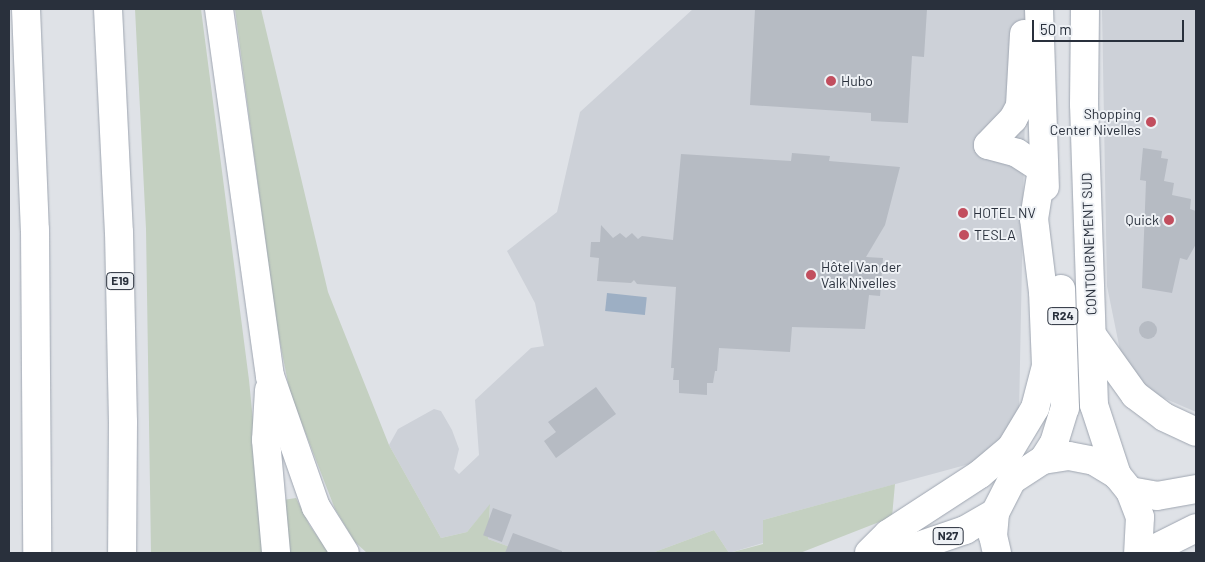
<!DOCTYPE html>
<meta charset="utf-8">
<style>
body{margin:0}
#map{position:relative;width:1205px;height:562px;overflow:hidden;background:#dfe2e7;font-family:Barlow,sans-serif}
div>[style]{position:absolute}
.built>*{inset:0;background:#cdd1d8}
.green>*{inset:0;background:#c4d0c1}
.water>*{inset:0;background:#9dafc4;transform-origin:0 0}
.building>*{inset:0;background:#b6bbc3;transform-origin:0 0}
.round{border-radius:50%}
.roads{filter:drop-shadow(0 0 1px #9fa6b1) drop-shadow(0 0 1px #9fa6b1)}
.major>*{height:28px;margin:-14px;padding:0 14px;transform-origin:14px;border-radius:14px;background:#fff}
.highway>*{height:28px;margin:-14px;padding:0 14px;transform-origin:14px;border-radius:14px;background:#fff}
.dots>*{width:14px;height:14px;translate:-50% -50%;box-sizing:border-box;border:2px solid #eef1f5;border-radius:50%}
span{translate:-50% -50%;white-space:nowrap;text-align:center;line-height:1.15;-webkit-text-stroke:4px #eef1f5;paint-order:stroke}
.shield-label span{padding:1px 4px;background:#eef1f5;border:1px solid;border-radius:4px;-webkit-text-stroke-width:0}
.shield-label{font-size:12px;color:#29303c;font-weight:700}
.poi-label{font-size:14px;color:#29303c}
.left{translate:0 -50%;text-align:left}
.right{translate:-100% -50%;text-align:right}
.street-label{font-size:14px;color:#29303c}
.frame{position:absolute;inset:0;border:10px solid #29303c;pointer-events:none}
.scale{position:absolute;left:1032px;top:20px;width:152px;height:22px;box-sizing:border-box;border:2px solid #29303c;border-top:0;padding-left:6px;font-size:15px;line-height:18px;white-space:nowrap;color:#29303c;-webkit-text-stroke:4px #eef1f5;paint-order:stroke}
</style>
<div id="map">
<div class="built">
<div style="clip-path:polygon(693px 9px,1027px 9px,1019px 414px,1001px 442px,973px 463px,763px 520px,763px 543px,729px 553px,714px 530px,652px 553px,527px 553px,488px 539px,490px 505px,467px 532px,441px 538px,389px 445px,398px 429px,434px 409px,441px 411px,452px 430px,459px 449px,454px 469px,459px 474px,479px 455px,475px 400px,531px 348px,544px 346px,535px 303px,507px 251px,557px 212px,580px 112px)"></div>
<div style="clip-path:polygon(1102px 9px,1196px 9px,1196px 412px,1152px 393px,1123px 365px,1107px 286px)"></div>
</div>
<div class="green">
<div style="clip-path:polygon(135px 9px,201px 9px,249px 380px,266px 553px,151px 553px,146px 229px)"></div>
<div style="clip-path:polygon(235px 9px,261px 9px,328px 292px,389px 445px,441px 538px,467px 532px,490px 504px,488px 539px,527px 553px,367px 553px,355px 542px,335px 509px,290px 393px,276px 322px)"></div>
<div style="clip-path:polygon(895px 484px,892px 517px,800px 553px,652px 553px,714px 530px,729px 553px,763px 544px,763px 520px)"></div>
<div style="clip-path:polygon(296px 498px,310px 526px,329px 553px,287px 553px,283px 500px)"></div>
</div>
<div class="water">
<div style="left:607px;top:293px;width:40px;height:18px;rotate:6deg"></div>
</div>
<div class="building">
<div style="clip-path:polygon(755px 9px,927px 9px,924px 57px,912px 56px,908px 123px,871px 121px,871px 113px,750px 105px)"></div>
<div style="clip-path:polygon(1143px 148px,1162px 151px,1161px 158px,1168px 159px,1164px 181px,1174px 183px,1172px 195px,1191px 199px,1190px 209px,1196px 211px,1196px 244px,1187px 260px,1180px 258px,1172px 293px,1142px 288px,1146px 181px,1140px 180px)"></div>
<div style="clip-path:polygon(792px 153px,830px 156px,829px 161px,900px 167px,885px 225px,866px 257px,883px 258px,880px 296px,869px 295px,865px 329px,792px 327px,790px 352px,719px 348px,717px 371px,715px 371px,713px 383px,707px 383px,707px 395px,679px 393px,679px 380px,673px 380px,674px 368px,671px 368px,676px 287px,637px 284px,634px 280px,631px 283px,597px 281px,599px 258px,590px 257px,591px 242px,600px 242px,601px 225px,613px 238px,620px 233px,626px 238px,632px 233px,638px 239px,642px 236px,673px 240px,681px 154px,791px 161px)"></div>
<div class="round" style="left:1139px;top:321px;width:18px;height:18px"></div>
<div style="clip-path:polygon(596px 387px,616px 414px,556px 458px,544px 441px,556px 432px,548px 422px)"></div>
<div style="left:493px;top:508px;width:20px;height:29px;rotate:20deg"></div>
<div style="clip-path:polygon(513px 533px,562px 551px,562px 553px,505px 553px)"></div>
</div>
<div class="roads">
<div class="major">
<div style="left:1130px;top:491px;width:27px;rotate:10deg"></div>
<div style="left:1157px;top:496px;width:40px;rotate:-10deg"></div>
<div style="left:1146px;top:553px;width:56px;rotate:-26.6deg"></div>
</div>
<div class="highway">
<div style="left:26px;top:9px;width:221px;rotate:87.7deg"></div>
<div style="left:35px;top:230px;width:323px;rotate:89.6deg"></div>
<div style="left:108px;top:9px;width:223px;rotate:87.2deg"></div>
<div style="left:119px;top:232px;width:190px;rotate:88.8deg"></div>
<div style="left:123px;top:422px;width:131px;rotate:90.4deg"></div>
<div style="left:219px;top:9px;width:371px;rotate:82.1deg"></div>
<div style="left:270px;top:376px;width:139px;rotate:70.7deg"></div>
<div style="left:316px;top:507px;width:54px;rotate:57.8deg"></div>
<div style="left:1039px;top:9px;width:178px;rotate:88.1deg"></div>
<div style="left:1085px;top:9px;width:95px;rotate:90.6deg"></div>
<div style="left:1084px;top:104px;width:301px;rotate:88.1deg"></div>
<div style="left:1094px;top:405px;width:74px;rotate:71.8deg"></div>
<div style="left:1024px;top:34px;width:72px;rotate:93.2deg"></div>
<div style="left:1020px;top:106px;width:15px;rotate:118deg"></div>
<div style="left:1013px;top:119px;width:36px;rotate:134deg"></div>
<div style="left:988px;top:145px;width:30px;rotate:15deg"></div>
<div style="left:1017px;top:153px;width:30px;rotate:33deg"></div>
<div style="left:1092px;top:335px;width:74px;rotate:54.4deg"></div>
<div style="left:1135px;top:395px;width:36px;rotate:37deg"></div>
<div style="left:1164px;top:417px;width:35px;rotate:25deg"></div>
<div style="left:269px;top:390px;width:50px;rotate:93.4deg"></div>
<div style="left:266px;top:440px;width:113px;rotate:84.9deg"></div>
<div style="left:1043px;top:460px;width:20px;rotate:-57deg"></div>
<div style="left:1054px;top:443px;width:37px;rotate:-73deg"></div>
<div style="left:1065px;top:408px;width:119px;rotate:-91.9deg"></div>
<div style="left:869px;top:553px;width:27px;rotate:-45deg"></div>
<div style="left:888px;top:534px;width:110px;rotate:-33.1deg"></div>
<div style="left:980px;top:474px;width:40px;rotate:-40deg"></div>
<div style="left:1011px;top:448px;width:47px;rotate:-59deg"></div>
<div style="left:1035px;top:408px;width:43px;rotate:-75.3deg"></div>
<div style="left:1046px;top:366px;width:74px;rotate:-92.3deg"></div>
<div style="left:1043px;top:292px;width:74px;rotate:-97deg"></div>
<div style="left:1034px;top:219px;width:51px;rotate:-80.9deg"></div>
<div style="left:898px;top:553px;width:71px;rotate:-18.9deg"></div>
<div style="left:965px;top:530px;width:34px;rotate:-30deg"></div>
<div style="left:997px;top:553px;width:17px;rotate:-103deg"></div>
<div style="left:993px;top:536px;width:23px;rotate:-85deg"></div>
<div style="left:995px;top:513px;width:37px;rotate:-63deg"></div>
<div style="left:1012px;top:480px;width:37px;rotate:-33deg"></div>
<div style="left:1043px;top:460px;width:26px;rotate:-9deg"></div>
<div style="left:1069px;top:456px;width:25px;rotate:11deg"></div>
<div style="left:1094px;top:461px;width:27px;rotate:31deg"></div>
<div style="left:1117px;top:475px;width:21px;rotate:51deg"></div>
<div style="left:1130px;top:491px;width:28px;rotate:69deg"></div>
<div style="left:1140px;top:517px;width:36px;rotate:93deg"></div>
</div>
</div>
<div class="dots">
<div style="left:831px;top:81px;background:#c24e5e"></div>
<div style="left:1151px;top:122px;background:#c24e5e"></div>
<div style="left:963px;top:213px;background:#c24e5e"></div>
<div style="left:1169px;top:220px;background:#c24e5e"></div>
<div style="left:964px;top:235px;background:#c24e5e"></div>
<div style="left:811px;top:275px;background:#c24e5e"></div>
</div>
<div class="shield-label">
<span style="left:120px;top:281px">E19</span>
<span style="left:1063px;top:316px">R24</span>
<span style="left:948px;top:536px">N27</span>
</div>
<div class="poi-label">
<span class="left" style="left:841px;top:81px">Hubo</span>
<span class="right" style="left:1141px;top:122px">Shopping<br>Center Nivelles</span>
<span class="left" style="left:973px;top:213px">HOTEL NV</span>
<span class="right" style="left:1159px;top:220px">Quick</span>
<span class="left" style="left:974px;top:235px">TESLA</span>
<span class="left" style="left:821px;top:275px">Hôtel Van der<br>Valk Nivelles</span>
</div>
<div class="street-label">
<span style="left:1089px;top:244px;rotate:-92deg">CONTOURNEMENT SUD</span>
</div>
<div class="frame"></div>
<div class="scale">50 m</div>
</div>
